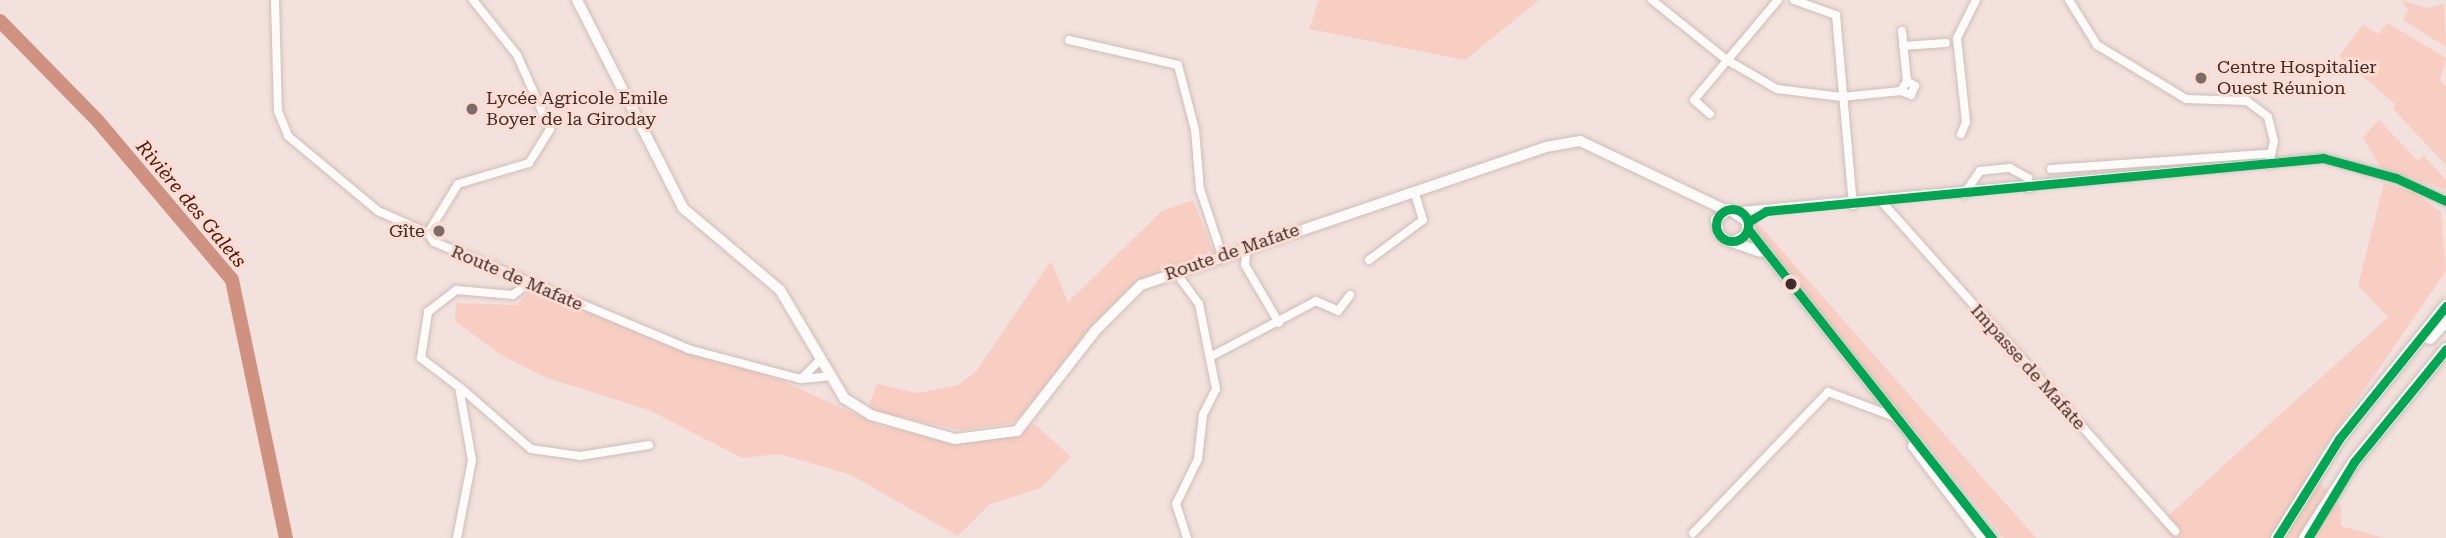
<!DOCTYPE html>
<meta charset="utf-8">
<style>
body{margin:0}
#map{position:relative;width:2446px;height:538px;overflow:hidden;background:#f2e1dc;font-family:"Roboto Serif",serif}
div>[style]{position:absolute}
.green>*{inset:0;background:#f8cec2}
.river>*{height:14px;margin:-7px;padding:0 7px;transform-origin:7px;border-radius:7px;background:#d09280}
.roads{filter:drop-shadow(0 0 2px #cdbdb9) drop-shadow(0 0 2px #cdbdb9)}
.minor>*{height:8px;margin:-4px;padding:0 4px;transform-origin:4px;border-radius:4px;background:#fdfafa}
.secondary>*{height:10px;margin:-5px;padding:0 5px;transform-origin:5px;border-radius:5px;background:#fdfafa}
.trunk>*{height:12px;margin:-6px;padding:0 6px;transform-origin:6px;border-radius:6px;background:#fdfafa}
.bus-1>*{height:9px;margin:-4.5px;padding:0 4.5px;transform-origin:4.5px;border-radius:4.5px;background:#00a651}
.bus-1>.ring{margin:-4.5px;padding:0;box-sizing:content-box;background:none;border:9px solid #00a651;border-radius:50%}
.dots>*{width:19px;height:19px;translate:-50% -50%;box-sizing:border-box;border:4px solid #fcdcd2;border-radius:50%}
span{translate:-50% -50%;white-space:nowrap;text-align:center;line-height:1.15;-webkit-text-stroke:6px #fcdcd2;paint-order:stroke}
.poi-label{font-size:18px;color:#3c2d28}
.left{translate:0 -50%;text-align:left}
.right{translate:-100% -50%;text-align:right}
.street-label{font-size:18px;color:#3c2d28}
.water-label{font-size:19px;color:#4c1809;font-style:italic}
</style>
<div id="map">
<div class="green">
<div style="clip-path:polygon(1319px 0,1539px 0,1465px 60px,1309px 29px)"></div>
<div style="clip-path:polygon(2401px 0,2426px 8px,2444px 4px,2446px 47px,2403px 20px,2408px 10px)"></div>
<div style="clip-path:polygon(2388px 23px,2446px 58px,2440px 80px,2446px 87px,2446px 165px,2393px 109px,2396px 105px,2339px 56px,2363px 25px,2378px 34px)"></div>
<div style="clip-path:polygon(2379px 120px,2418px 161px,2424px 156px,2446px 180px,2446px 190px,2381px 168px,2363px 137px)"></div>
<div style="clip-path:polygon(2384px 183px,2415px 193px,2441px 212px,2446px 271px,2309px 470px,2341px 506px,2341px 526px,2384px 538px,2172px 538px,2160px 523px,2388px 317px,2358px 286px)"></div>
<div style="clip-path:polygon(1193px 200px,1213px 250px,1137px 285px,1031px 411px,1009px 424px,961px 430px,867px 410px,877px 384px,917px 393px,959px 385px,977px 370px,1051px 261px,1068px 302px,1162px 211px)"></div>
<div style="clip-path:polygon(1753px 218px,2036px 538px,2004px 538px,1760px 242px)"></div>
<div style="clip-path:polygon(533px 287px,677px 349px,765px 373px,884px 427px,940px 436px,1009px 434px,1035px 424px,1071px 457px,1041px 488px,990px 504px,958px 536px,851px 475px,779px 454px,742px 458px,649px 410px,547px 378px,501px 355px,455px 321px,456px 303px,517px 305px)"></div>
</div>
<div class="river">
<div style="left:0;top:21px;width:139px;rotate:45.6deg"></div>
<div style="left:97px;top:120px;width:209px;rotate:49.8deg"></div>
<div style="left:232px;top:280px;width:264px;rotate:78.2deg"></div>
</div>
<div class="roads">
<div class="minor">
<div style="left:275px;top:0;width:111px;rotate:88.5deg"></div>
<div style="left:278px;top:111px;width:27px;rotate:68deg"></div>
<div style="left:288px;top:136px;width:117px;rotate:39.8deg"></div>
<div style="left:378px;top:211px;width:55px;rotate:23.7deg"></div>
<div style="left:1652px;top:0;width:96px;rotate:38.7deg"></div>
<div style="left:1727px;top:60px;width:58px;rotate:30.1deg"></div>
<div style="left:1777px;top:89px;width:65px;rotate:7deg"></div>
<div style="left:1842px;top:97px;width:59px;rotate:-5.8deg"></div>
<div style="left:1794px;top:0;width:45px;rotate:19.7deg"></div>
<div style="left:1836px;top:15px;width:191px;rotate:84.9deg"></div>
<div style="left:2069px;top:0;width:53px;rotate:58.1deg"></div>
<div style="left:2097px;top:45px;width:104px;rotate:31.2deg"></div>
<div style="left:2186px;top:99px;width:61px;rotate:1.9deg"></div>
<div style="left:2247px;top:101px;width:26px;rotate:37deg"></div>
<div style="left:2268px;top:117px;width:25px;rotate:76deg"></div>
<div style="left:2274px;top:141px;width:24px;rotate:102deg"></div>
<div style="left:1902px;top:31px;width:50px;rotate:84.3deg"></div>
<div style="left:1907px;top:81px;width:12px;rotate:121deg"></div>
<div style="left:1901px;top:91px;width:11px;rotate:22deg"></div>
<div style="left:1911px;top:95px;width:10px;rotate:-66deg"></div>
<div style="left:1915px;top:86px;width:9px;rotate:-148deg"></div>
<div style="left:1069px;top:40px;width:112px;rotate:12.9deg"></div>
<div style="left:1178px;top:65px;width:67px;rotate:75.3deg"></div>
<div style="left:1195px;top:130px;width:59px;rotate:85.2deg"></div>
<div style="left:1200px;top:189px;width:70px;rotate:71.6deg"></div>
<div style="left:1903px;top:46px;width:43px;rotate:-4deg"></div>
<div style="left:1710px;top:114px;width:21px;rotate:-139deg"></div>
<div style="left:1694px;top:100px;width:131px;rotate:-50deg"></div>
<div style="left:1961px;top:134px;width:13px;rotate:-67deg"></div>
<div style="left:1966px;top:122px;width:84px;rotate:-96.1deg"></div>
<div style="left:1957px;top:38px;width:42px;rotate:-63.4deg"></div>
<div style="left:2051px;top:169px;width:217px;rotate:-4deg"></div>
<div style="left:1964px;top:194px;width:28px;rotate:-55deg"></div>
<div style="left:1980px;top:171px;width:30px;rotate:-6deg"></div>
<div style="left:2010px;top:168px;width:21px;rotate:29deg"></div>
<div style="left:2028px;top:178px;width:10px;rotate:84deg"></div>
<div style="left:1882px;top:202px;width:441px;rotate:48.3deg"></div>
<div style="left:1741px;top:211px;width:584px;rotate:-5.2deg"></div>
<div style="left:2323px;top:158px;width:76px;rotate:15.3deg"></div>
<div style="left:2396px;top:178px;width:55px;rotate:24.7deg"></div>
<div style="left:428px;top:233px;width:11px;rotate:56deg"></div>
<div style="left:434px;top:242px;width:276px;rotate:22.8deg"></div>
<div style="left:688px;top:349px;width:117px;rotate:14.9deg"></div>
<div style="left:801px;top:379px;width:25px;rotate:-5deg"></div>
<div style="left:428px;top:233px;width:57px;rotate:-58.5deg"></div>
<div style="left:458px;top:184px;width:74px;rotate:-16.5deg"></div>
<div style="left:529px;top:163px;width:40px;rotate:-58deg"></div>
<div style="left:550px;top:129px;width:81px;rotate:-114deg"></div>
<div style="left:517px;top:55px;width:70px;rotate:-128.7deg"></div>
<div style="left:1247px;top:246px;width:19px;rotate:96deg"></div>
<div style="left:1245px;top:265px;width:67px;rotate:59.6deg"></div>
<div style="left:1369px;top:260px;width:67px;rotate:-36.5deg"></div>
<div style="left:1423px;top:220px;width:30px;rotate:-107deg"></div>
<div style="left:1174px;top:270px;width:42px;rotate:53.7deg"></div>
<div style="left:1199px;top:304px;width:87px;rotate:78.7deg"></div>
<div style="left:1216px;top:389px;width:29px;rotate:117deg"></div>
<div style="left:1203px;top:415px;width:44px;rotate:96.5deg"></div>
<div style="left:1198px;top:459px;width:50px;rotate:116.1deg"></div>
<div style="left:1176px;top:504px;width:36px;rotate:72deg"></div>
<div style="left:1210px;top:357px;width:120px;rotate:-27.8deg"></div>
<div style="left:1316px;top:301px;width:24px;rotate:24deg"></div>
<div style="left:1338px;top:311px;width:20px;rotate:-53deg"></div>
<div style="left:801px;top:379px;width:24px;rotate:-45deg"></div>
<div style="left:462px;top:389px;width:91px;rotate:41deg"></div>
<div style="left:531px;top:449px;width:49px;rotate:8.1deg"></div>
<div style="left:580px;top:456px;width:70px;rotate:-9.1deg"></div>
<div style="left:1693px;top:533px;width:195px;rotate:-46.2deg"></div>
<div style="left:1828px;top:392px;width:72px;rotate:20.5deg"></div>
<div style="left:457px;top:538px;width:79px;rotate:-79.1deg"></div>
<div style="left:472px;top:460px;width:74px;rotate:-100.1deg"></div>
<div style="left:459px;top:387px;width:48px;rotate:-142.7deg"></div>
<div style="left:421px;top:358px;width:47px;rotate:-81.3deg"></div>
<div style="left:428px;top:312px;width:36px;rotate:-38deg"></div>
<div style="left:456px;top:290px;width:57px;rotate:5deg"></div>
<div style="left:513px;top:295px;width:21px;rotate:-37deg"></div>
</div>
<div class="secondary">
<div style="left:577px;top:0;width:233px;rotate:63deg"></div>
<div style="left:683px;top:208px;width:127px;rotate:40.2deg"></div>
<div style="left:780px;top:290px;width:126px;rotate:59.3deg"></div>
<div style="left:844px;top:398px;width:32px;rotate:32deg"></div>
<div style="left:871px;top:415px;width:87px;rotate:15.9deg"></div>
<div style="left:955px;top:439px;width:63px;rotate:-7.4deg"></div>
<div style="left:1017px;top:431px;width:127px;rotate:-52deg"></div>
<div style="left:1095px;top:331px;width:65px;rotate:-45deg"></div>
<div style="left:1141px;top:285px;width:428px;rotate:-18.8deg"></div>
<div style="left:1546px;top:147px;width:35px;rotate:-10deg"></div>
<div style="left:1580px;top:141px;width:161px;rotate:25.4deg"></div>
<div style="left:1748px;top:229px;width:394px;rotate:51.7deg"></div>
<div style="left:1735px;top:241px;width:13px;rotate:-32deg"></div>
<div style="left:1746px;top:234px;width:12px;rotate:-81deg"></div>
<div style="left:1748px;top:222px;width:23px;rotate:-146deg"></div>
<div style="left:1729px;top:209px;width:17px;rotate:140deg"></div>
<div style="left:1716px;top:220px;width:14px;rotate:78deg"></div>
<div style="left:1719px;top:234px;width:9px;rotate:41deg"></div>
<div style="left:1726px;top:240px;width:36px;rotate:19deg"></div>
<div style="left:1913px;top:446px;width:116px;rotate:52.7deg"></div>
</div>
<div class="trunk">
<div style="left:2430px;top:338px;width:24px;rotate:-48deg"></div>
<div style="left:2277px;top:538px;width:117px;rotate:-57.9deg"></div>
<div style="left:2339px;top:439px;width:171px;rotate:-51.2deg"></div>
<div style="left:2305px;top:538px;width:90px;rotate:-57.2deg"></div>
<div style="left:2354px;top:462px;width:146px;rotate:-50.8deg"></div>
</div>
</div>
<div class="bus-1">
<div class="ring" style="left:1716px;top:209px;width:23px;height:23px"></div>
<div style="left:1748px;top:222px;width:21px;rotate:-31deg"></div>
<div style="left:1766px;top:211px;width:560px;rotate:-5.44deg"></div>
<div style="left:2323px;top:158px;width:76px;rotate:15.3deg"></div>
<div style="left:2396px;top:178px;width:55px;rotate:24.7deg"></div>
<div style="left:1748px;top:229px;width:394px;rotate:51.7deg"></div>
<div style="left:2277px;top:538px;width:117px;rotate:-57.9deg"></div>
<div style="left:2339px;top:439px;width:171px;rotate:-51.2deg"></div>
<div style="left:2308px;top:538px;width:89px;rotate:-58.8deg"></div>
<div style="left:2354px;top:462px;width:146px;rotate:-50.8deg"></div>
</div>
<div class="dots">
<div style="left:2201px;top:78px;background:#7c6c67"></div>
<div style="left:472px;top:109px;background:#7c6c67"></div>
<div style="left:439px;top:231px;background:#7c6c67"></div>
<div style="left:1791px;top:284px;background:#3c2d28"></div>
</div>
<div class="poi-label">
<span class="left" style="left:2217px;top:78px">Centre Hospitalier<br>Ouest Réunion</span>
<span class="left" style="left:486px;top:109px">Lycée Agricole Emile<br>Boyer de la Giroday</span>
<span class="right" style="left:425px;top:231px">Gîte</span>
</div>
<div class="street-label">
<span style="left:1232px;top:252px;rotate:-19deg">Route de Mafate</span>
<span style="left:517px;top:278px;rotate:23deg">Route de Mafate</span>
<span style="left:2028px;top:367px;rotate:48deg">Impasse de Mafate</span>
</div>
<div class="water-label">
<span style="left:191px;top:204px;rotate:50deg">Rivière des Galets</span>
</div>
</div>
